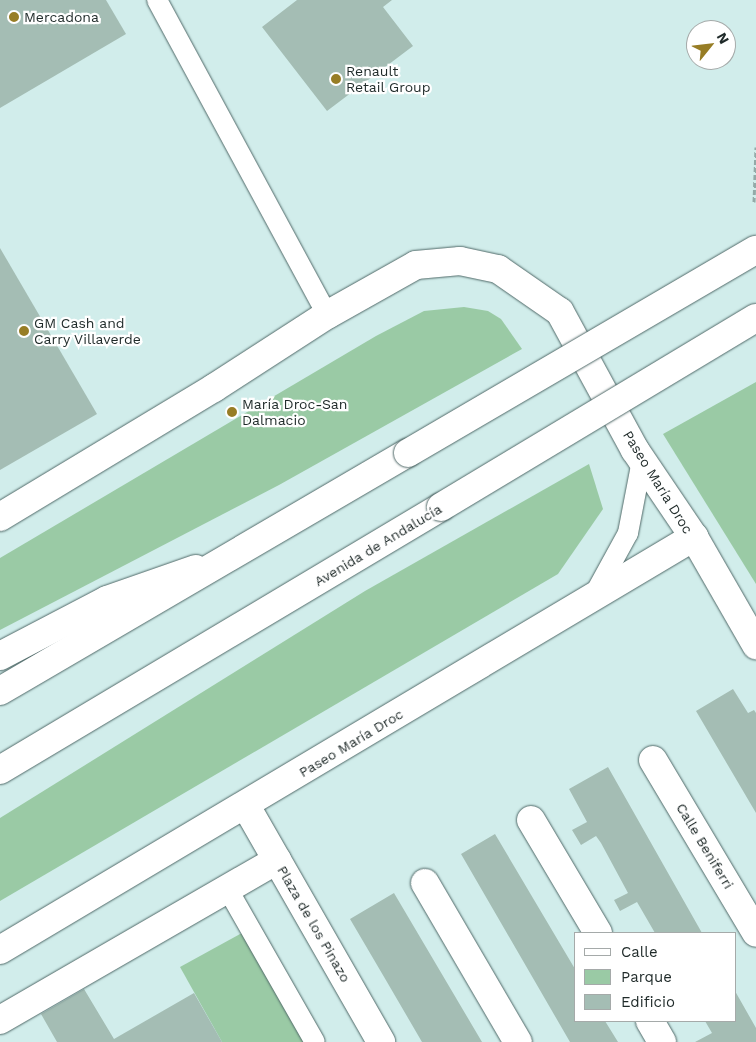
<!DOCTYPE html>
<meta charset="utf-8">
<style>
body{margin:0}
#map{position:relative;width:756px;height:1042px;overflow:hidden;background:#d1edeb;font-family:"Work Sans",sans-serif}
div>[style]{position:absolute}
.green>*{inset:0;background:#9acaa5}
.building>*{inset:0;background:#a4bdb4}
.path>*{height:3px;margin-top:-1.5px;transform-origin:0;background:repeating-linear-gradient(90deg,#93aaa8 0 5px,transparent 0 7.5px)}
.roads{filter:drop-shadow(0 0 1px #506968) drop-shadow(0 0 1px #506968)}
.service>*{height:20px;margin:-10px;padding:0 10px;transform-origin:10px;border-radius:10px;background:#fff}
.minor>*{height:28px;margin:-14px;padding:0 14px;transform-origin:14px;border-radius:14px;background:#fff}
.primary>*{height:28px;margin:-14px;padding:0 14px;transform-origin:14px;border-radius:14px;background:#fff}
.bridges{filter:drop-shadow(0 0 1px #506968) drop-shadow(0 0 1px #506968)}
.primary-bridge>*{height:28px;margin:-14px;padding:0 14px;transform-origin:14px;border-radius:14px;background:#fff}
.dots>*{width:14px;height:14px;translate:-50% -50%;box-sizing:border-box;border:2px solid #fff;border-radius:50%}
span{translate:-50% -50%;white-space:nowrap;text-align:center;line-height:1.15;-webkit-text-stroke:4.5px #fff;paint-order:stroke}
.poi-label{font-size:14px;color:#1f2a29}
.left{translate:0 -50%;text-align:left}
.street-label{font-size:14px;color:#1f2a29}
.legend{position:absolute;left:574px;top:932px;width:162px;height:90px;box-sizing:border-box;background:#fff;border:1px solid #a5aaa9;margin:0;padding:6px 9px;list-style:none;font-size:15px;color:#1f2a29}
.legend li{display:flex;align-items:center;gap:10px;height:25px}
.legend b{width:25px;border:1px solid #a5aaa9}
.north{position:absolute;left:686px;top:20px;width:50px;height:50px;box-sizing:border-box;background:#fff;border:1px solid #a5aaa9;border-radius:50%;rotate:61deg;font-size:14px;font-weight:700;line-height:20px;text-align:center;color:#1f2a29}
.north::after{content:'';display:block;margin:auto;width:18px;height:22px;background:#977d25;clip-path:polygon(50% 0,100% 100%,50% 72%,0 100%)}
</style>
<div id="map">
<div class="green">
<div style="clip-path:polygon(464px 307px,488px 311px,501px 319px,522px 349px,279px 485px,0 630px,0 558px,376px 336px,424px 311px)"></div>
<div style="clip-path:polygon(756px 382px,756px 584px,663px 434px)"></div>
<div style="clip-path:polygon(589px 464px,603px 509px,558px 574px,0 901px,0 818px,365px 591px)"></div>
<div style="clip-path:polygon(251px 928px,315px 1042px,222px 1042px,180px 967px)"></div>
</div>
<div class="building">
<div style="clip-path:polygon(0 0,106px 0,126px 34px,0 108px)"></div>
<div style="clip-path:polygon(297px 0,392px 0,383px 7px,413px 46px,327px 111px,262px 27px)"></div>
<div style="clip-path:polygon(0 248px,97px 414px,0 470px)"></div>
<div style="clip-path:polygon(733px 689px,748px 713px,754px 710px,756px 713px,756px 813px,696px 711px)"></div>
<div style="clip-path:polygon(608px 767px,702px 933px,655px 933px,637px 902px,620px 911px,614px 900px,628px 893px,601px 843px,596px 836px,581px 845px,572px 830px,587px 822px,569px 789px)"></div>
<div style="clip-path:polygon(495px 834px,575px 969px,575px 1021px,605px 1021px,618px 1042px,570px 1042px,461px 854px)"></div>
<div style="clip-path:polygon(394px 893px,482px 1042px,422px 1042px,387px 982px,350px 919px)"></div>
<div style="clip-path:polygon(84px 989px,114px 1039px,194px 993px,222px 1042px,57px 1042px,41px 1014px)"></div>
<div style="clip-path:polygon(735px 991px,756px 1028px,756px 1042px,695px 1042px,712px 1033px,705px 1021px,735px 1021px)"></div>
</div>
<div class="path">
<div style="left:754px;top:202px;width:55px;rotate:-87.9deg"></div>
</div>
<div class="roads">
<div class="service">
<div style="left:157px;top:0;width:358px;rotate:61.6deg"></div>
<div style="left:593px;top:597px;width:73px;rotate:-61.3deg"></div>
<div style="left:628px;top:533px;width:74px;rotate:-79.1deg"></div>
<div style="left:227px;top:888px;width:177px;rotate:60.3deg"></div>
</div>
<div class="minor">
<div style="left:0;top:517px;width:250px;rotate:-31.1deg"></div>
<div style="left:214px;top:388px;width:135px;rotate:-32.9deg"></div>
<div style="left:327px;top:315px;width:102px;rotate:-29.3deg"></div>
<div style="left:416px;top:265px;width:44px;rotate:-5.2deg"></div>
<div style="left:460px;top:261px;width:39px;rotate:12deg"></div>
<div style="left:498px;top:269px;width:75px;rotate:34.7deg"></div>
<div style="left:560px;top:312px;width:157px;rotate:61.5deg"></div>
<div style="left:635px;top:450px;width:105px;rotate:55.9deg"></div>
<div style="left:694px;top:537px;width:125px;rotate:60.1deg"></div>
<div style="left:0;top:656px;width:121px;rotate:-27.6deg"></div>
<div style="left:107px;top:600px;width:94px;rotate:-19.2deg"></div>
<div style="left:653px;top:760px;width:201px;rotate:59.2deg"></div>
<div style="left:246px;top:806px;width:272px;rotate:60.2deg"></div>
<div style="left:531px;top:820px;width:131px;rotate:59.3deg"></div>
<div style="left:425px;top:883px;width:184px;rotate:59.7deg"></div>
<div style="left:0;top:950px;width:808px;rotate:-30.76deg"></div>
<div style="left:0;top:1020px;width:320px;rotate:-30deg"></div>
<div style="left:650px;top:1021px;width:24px;rotate:60deg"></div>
</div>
<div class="primary">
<div style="left:0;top:691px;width:472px;rotate:-30.3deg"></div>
<div style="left:0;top:770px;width:513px;rotate:-30.81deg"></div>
</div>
</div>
<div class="bridges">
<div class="primary-bridge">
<div style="left:408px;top:453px;width:403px;rotate:-30.3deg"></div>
<div style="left:441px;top:507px;width:367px;rotate:-31deg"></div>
</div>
</div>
<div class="dots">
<div style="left:14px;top:17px;background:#977d25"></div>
<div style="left:336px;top:79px;background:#977d25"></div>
<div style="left:24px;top:331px;background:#977d25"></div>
<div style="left:232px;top:412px;background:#977d25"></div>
</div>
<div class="poi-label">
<span class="left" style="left:24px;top:17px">Mercadona</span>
<span class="left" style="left:346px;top:79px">Renault<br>Retail Group</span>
<span class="left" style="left:34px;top:331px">GM Cash and<br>Carry Villaverde</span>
<span class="left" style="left:242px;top:412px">María Droc-San<br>Dalmacio</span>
</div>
<div class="street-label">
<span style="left:658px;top:482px;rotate:58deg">Paseo María Droc</span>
<span style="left:378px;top:545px;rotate:-31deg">Avenida de Andalucía</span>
<span style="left:351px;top:743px;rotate:-31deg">Paseo María Droc</span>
<span style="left:705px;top:846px;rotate:59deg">Calle Beniferri</span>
<span style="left:314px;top:924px;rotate:60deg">Plaza de los Pinazo</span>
</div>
<ul class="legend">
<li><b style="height:6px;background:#fff"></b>Calle</li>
<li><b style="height:14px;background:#9acaa5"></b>Parque</li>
<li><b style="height:14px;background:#a4bdb4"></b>Edificio</li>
</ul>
<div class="north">N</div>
</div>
